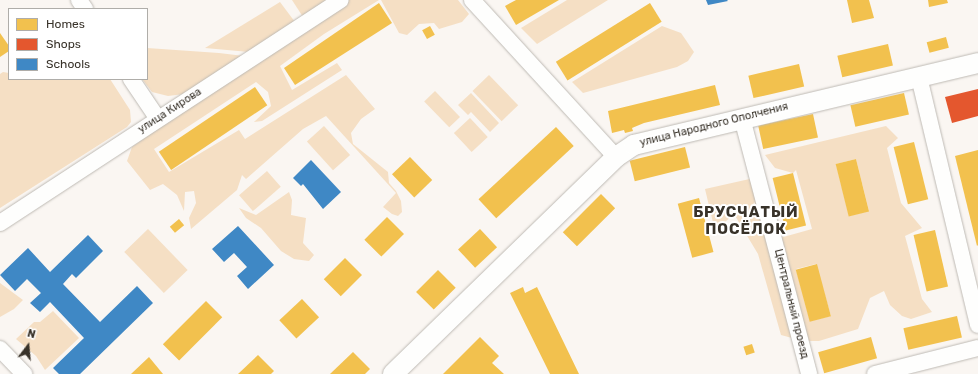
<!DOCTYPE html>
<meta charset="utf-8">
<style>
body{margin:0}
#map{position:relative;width:978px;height:374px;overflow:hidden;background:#faf6f2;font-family:Rubik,sans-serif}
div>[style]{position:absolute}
.green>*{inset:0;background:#f5dfc4;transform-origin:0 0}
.homes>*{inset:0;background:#f2c14e;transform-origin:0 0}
.shops>*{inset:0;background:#e4572e}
.schools>*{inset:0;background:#3f88c5}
.roads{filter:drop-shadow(0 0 1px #bebab4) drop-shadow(0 0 1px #bebab4)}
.minor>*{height:16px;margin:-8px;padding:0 8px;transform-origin:8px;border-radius:8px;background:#fefefd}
.major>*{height:20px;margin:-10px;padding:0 10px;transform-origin:10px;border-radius:10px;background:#fefefd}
span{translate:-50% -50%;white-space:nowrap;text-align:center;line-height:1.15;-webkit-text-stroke:4px #fff;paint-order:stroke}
.street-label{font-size:11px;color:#383229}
.district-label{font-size:15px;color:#383229;font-weight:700;letter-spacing:1px}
.legend{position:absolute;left:8px;top:8px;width:140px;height:72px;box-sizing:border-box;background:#fff;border:1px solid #afada9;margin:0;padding:5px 7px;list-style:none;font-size:12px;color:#383229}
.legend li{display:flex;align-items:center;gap:8px;height:20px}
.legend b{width:20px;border:1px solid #afada9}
.north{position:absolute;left:8px;top:326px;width:40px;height:40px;-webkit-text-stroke:3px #fff;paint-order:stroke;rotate:16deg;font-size:11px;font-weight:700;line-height:16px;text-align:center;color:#383229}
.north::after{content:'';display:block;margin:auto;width:14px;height:18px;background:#383229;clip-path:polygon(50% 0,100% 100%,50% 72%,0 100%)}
</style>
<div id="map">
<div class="green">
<div style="clip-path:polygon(292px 0,329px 0,303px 17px)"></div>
<div style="clip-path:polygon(347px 0,379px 0,324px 34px,280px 66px,292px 90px,337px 63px,342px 70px,262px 121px,254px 122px,271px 106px,268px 92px,256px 82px,154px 149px,169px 172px,239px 130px,245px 139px,346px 75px,375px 109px,361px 119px,351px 133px,353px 144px,388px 172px,389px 183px,396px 191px,401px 201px,402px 212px,398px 216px,392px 214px,383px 207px,396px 193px,326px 116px,303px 129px,246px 179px,242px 175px,237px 190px,191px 229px,189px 218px,196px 203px,194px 191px,185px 192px,184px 211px,177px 195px,163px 184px,150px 190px,127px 161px,132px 147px,248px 64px)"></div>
<div style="clip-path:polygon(381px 0,458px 0,469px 14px,462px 22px,439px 29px,434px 23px,419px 24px,407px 35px,399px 33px)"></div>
<div style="clip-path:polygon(567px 0,608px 0,537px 44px,521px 28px)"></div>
<div style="clip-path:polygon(280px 2px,295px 22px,249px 52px,205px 48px)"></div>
<div style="clip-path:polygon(662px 26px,681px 33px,694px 52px,688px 61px,677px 67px,583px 93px,572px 82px)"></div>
<div style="clip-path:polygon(147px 48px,219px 53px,244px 56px,184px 94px,168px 96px,152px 92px,142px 79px,147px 79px)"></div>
<div style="clip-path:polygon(3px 72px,9px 73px,9px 79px,110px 79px,130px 110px,131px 122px,127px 127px,0 208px,0 74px)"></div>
<div style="left:489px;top:75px;width:42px;height:23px;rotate:46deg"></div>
<div style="left:435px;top:91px;width:36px;height:15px;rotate:46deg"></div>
<div style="clip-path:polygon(471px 93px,499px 123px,490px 132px,471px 112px,468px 115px,458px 105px)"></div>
<div style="left:470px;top:118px;width:26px;height:22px;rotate:47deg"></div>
<div style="left:324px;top:126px;width:39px;height:23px;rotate:48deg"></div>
<div style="clip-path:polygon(evenodd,886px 126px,898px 138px,887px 148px,901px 203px,922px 228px,905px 236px,922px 299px,932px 312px,911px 319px,902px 316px,890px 305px,884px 291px,870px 298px,858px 329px,819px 341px,803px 341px,781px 335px,758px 254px,734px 214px,715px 231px,705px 189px,754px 178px,769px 241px,812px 229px,796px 170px,793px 173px,775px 168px,765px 155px,886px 126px,856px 159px,869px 211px,849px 216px,836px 164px,856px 159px,886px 126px,816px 264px,831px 316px,810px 321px,796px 269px,816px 264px)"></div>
<div style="left:267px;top:171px;width:21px;height:37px;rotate:49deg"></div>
<div style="clip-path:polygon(289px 192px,292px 200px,291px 215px,306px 218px,303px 243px,314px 255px,309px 261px,294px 259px,281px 251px,261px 228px,246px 218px,239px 208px,256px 215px)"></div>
<div style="left:148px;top:229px;width:57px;height:33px;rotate:46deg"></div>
<div style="clip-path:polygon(0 283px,23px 300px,14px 309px,0 317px)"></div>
<div style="clip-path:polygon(53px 311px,79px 338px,45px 370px,36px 356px,16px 339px,34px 322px,40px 322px)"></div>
</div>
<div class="homes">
<div style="clip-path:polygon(516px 0,559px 0,516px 25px,505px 6px)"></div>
<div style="clip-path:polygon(847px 0,869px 0,874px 18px,852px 23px)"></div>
<div style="clip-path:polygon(928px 0,947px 0,948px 3px,929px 7px)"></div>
<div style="clip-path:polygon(379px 3px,392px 23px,295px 85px,284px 68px)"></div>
<div style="left:650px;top:3px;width:22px;height:111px;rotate:58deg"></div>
<div style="left:430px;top:26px;width:10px;height:9px;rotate:61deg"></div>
<div style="clip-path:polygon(0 33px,9px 46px,9px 51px,0 57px)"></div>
<div style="left:946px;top:37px;width:11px;height:20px;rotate:75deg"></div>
<div style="left:888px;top:44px;width:22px;height:52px;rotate:77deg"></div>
<div style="left:799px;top:64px;width:23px;height:52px;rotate:77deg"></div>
<div style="clip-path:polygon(715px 85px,720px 105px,644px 123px,632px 128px,633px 131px,625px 133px,624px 130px,612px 133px,608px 111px)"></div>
<div style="left:255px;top:87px;width:22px;height:116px;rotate:56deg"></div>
<div style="left:904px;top:93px;width:22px;height:55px;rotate:77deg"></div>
<div style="left:813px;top:114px;width:24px;height:56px;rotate:78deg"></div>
<div style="left:556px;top:127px;width:26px;height:106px;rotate:47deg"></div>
<div style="left:914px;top:142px;width:59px;height:21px;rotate:76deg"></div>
<div style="left:685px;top:147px;width:21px;height:57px;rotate:76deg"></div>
<div style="clip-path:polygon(978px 150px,978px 245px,977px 246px,955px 156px)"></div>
<div style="left:410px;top:157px;width:32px;height:25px;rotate:46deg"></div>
<div style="left:856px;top:159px;width:54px;height:21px;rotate:76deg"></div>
<div style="left:793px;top:173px;width:54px;height:21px;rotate:76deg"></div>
<div style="left:601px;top:194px;width:20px;height:54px;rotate:45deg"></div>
<div style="left:699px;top:198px;width:56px;height:22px;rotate:75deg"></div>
<div style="left:387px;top:217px;width:24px;height:32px;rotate:45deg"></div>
<div style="left:179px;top:219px;width:8px;height:12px;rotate:50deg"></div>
<div style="left:480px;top:229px;width:25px;height:30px;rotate:47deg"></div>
<div style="left:935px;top:230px;width:58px;height:22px;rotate:77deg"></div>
<div style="left:345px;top:258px;width:24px;height:30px;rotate:45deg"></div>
<div style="left:817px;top:264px;width:54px;height:22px;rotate:75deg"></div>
<div style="left:438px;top:270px;width:25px;height:31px;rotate:45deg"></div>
<div style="clip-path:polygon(523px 287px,525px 293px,537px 287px,579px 374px,550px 374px,510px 293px)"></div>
<div style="left:302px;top:299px;width:25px;height:31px;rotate:47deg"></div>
<div style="left:206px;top:301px;width:23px;height:61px;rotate:45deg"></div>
<div style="left:957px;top:316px;width:22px;height:55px;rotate:77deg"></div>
<div style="clip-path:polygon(480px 337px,499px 356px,492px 363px,504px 374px,443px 374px)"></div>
<div style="left:871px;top:337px;width:22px;height:55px;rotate:74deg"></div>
<div style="left:752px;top:344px;width:9px;height:9px;rotate:72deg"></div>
<div style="clip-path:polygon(353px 352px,370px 369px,365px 374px,330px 374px)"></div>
<div style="clip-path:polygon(258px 355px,274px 371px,271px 374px,238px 374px)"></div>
<div style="clip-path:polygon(149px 357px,163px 374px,131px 374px)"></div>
</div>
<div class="shops">
<div style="clip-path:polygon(978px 89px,978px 116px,952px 123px,945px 97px)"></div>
</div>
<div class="schools">
<div style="clip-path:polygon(706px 0,727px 0,728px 1px,708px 5px)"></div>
<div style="clip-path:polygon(311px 160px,341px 192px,323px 209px,303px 184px,301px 186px,293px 178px)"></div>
<div style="clip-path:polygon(238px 226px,274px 265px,248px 289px,237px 276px,247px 267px,234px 253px,224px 262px,212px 249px)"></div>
<div style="clip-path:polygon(88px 235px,103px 251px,76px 278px,72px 274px,63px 284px,100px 322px,137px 286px,153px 303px,80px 374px,59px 374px,53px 368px,84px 338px,50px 302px,40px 312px,30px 303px,41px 293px,27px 279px,15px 291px,0 275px,28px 248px,50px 272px)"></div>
</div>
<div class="roads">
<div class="minor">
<div style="left:79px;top:0;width:11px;rotate:56deg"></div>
<div style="left:472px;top:0;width:213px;rotate:47.5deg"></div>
<div style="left:919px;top:77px;width:255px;rotate:76.6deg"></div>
<div style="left:131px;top:79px;width:48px;rotate:56deg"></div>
<div style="left:742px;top:118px;width:265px;rotate:75.3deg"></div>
<div style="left:0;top:223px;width:407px;rotate:-33.2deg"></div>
<div style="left:0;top:349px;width:35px;rotate:46deg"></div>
<div style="left:875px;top:374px;width:106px;rotate:-14.2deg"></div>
</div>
<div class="major">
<div style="left:393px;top:374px;width:311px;rotate:-44.2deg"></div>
<div style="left:616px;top:157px;width:22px;rotate:-34deg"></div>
<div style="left:634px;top:145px;width:354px;rotate:-13.4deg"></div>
</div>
</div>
<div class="street-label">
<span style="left:170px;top:111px;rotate:-33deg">улица Кирова</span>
<span style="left:714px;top:125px;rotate:-14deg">улица Народного Ополчения</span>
<span style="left:791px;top:304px;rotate:76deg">Центральный проезд</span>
</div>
<div class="district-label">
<span style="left:746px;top:221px">БРУСЧАТЫЙ<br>ПОСЁЛОК</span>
</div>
<ul class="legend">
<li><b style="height:11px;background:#f2c14e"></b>Homes</li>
<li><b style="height:11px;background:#e4572e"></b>Shops</li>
<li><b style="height:11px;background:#3f88c5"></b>Schools</li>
</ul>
<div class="north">N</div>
</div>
